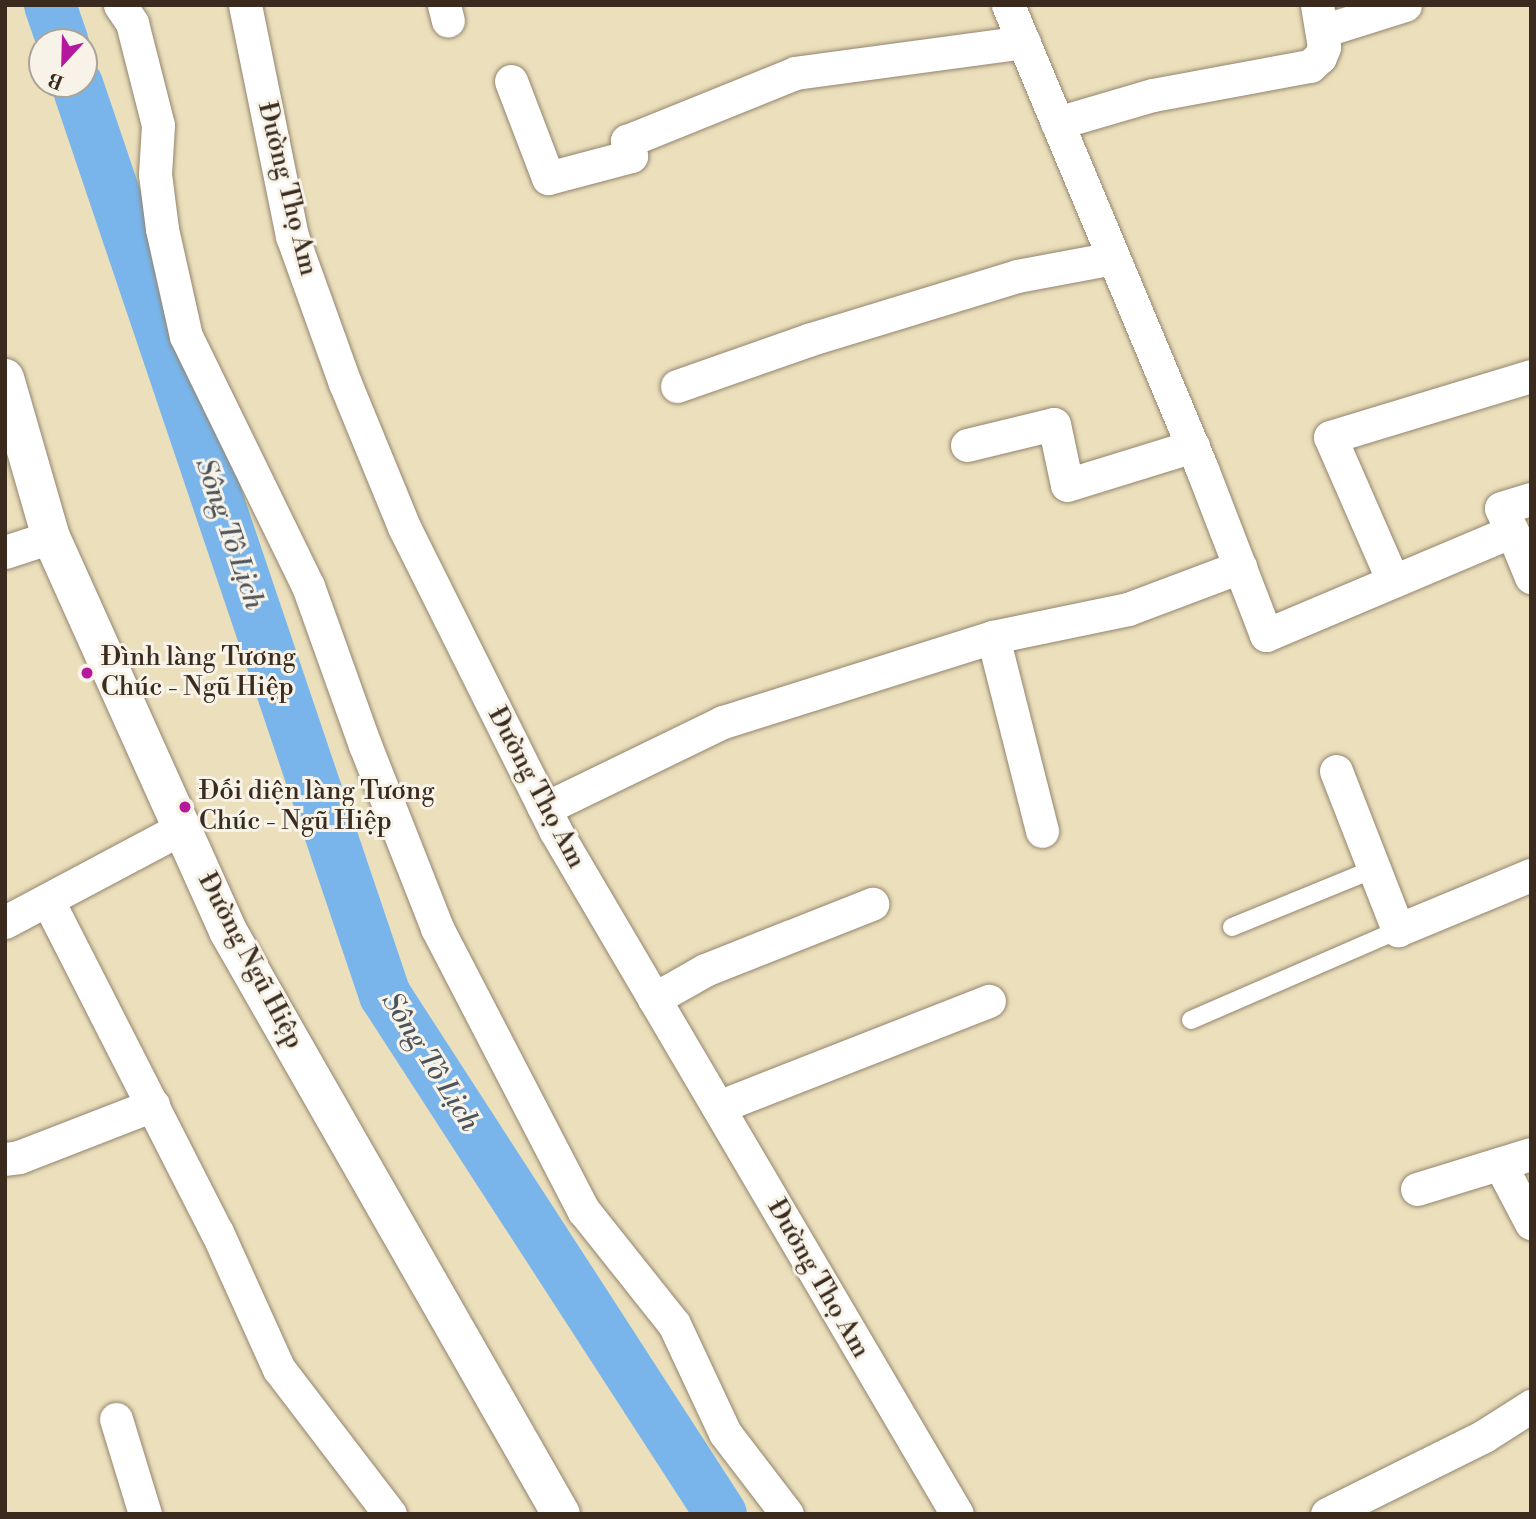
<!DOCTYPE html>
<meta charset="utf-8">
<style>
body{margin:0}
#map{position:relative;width:1536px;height:1519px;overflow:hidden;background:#ebdfbc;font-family:"Libre Bodoni",serif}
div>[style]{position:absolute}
.river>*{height:52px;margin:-26px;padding:0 26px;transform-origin:26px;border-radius:26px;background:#79b5eb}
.roads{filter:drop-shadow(0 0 2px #93846d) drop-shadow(0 0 2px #93846d)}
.lane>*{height:18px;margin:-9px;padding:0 9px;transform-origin:9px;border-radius:9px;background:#fff}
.street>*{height:33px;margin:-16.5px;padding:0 16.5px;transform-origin:16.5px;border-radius:16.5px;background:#fff}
.secondary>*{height:38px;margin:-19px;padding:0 19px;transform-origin:19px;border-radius:19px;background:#fff}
.dots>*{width:19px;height:19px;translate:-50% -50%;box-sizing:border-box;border:4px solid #f7f3e8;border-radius:50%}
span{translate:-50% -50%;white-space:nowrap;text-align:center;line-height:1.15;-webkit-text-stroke:6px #f7f3e8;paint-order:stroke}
.street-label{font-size:26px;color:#3b2a1e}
.poi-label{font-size:26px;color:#3b2a1e}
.left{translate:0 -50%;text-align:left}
.water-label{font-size:28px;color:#4e545c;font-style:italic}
.frame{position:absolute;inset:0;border:7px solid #3b2a1e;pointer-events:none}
.north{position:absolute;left:28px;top:28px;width:70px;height:70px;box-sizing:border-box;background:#f7f3e8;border:2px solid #aca397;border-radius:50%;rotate:202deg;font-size:19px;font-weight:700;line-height:28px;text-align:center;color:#3b2a1e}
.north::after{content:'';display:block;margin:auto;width:24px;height:32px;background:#b5179e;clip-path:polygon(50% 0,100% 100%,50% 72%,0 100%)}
</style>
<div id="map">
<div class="river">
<div style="left:50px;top:5px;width:39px;rotate:71deg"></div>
<div style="left:77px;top:84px;width:962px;rotate:71.32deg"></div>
<div style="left:385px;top:995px;width:618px;rotate:57.08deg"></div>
</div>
<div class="roads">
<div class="lane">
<div style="left:1232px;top:927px;width:153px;rotate:-22.2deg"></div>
<div style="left:1191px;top:1020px;width:226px;rotate:-23.5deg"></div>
</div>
<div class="street">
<div style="left:120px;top:5px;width:22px;rotate:56deg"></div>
<div style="left:132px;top:23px;width:105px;rotate:75.7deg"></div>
<div style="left:158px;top:125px;width:49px;rotate:93.5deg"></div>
<div style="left:155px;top:174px;width:55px;rotate:82.7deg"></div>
<div style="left:162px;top:229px;width:110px;rotate:77.4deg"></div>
<div style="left:186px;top:336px;width:278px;rotate:64deg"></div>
<div style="left:308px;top:586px;width:169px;rotate:70.3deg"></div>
<div style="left:365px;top:745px;width:197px;rotate:68.5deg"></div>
<div style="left:437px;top:928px;width:319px;rotate:62.6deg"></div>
<div style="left:584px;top:1211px;width:144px;rotate:51.5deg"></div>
<div style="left:674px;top:1324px;width:120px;rotate:64.9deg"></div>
<div style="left:725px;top:1433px;width:102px;rotate:52.6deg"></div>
<div style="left:245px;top:5px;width:236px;rotate:78.5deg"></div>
<div style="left:292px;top:236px;width:156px;rotate:70.2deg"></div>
<div style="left:345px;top:383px;width:156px;rotate:67.7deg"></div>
<div style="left:404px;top:527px;width:339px;rotate:63.5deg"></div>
<div style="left:555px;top:830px;width:793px;rotate:59.56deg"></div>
<div style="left:444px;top:5px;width:16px;rotate:76deg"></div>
<div style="left:1008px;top:5px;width:503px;rotate:67.31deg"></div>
<div style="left:1202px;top:469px;width:178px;rotate:68.9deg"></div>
<div style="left:1266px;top:635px;width:267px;rotate:-22.9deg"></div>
<div style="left:1512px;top:531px;width:25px;rotate:-116deg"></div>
<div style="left:1501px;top:508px;width:31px;rotate:-17deg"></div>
<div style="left:1322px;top:31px;width:87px;rotate:-17.4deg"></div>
<div style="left:511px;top:81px;width:104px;rotate:69.1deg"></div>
<div style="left:548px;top:178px;width:86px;rotate:-14.8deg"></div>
<div style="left:631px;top:156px;width:16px;rotate:-105deg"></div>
<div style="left:627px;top:141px;width:181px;rotate:-22deg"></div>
<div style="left:795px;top:73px;width:231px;rotate:-7.7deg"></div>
<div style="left:1057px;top:123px;width:100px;rotate:-16.3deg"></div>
<div style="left:1153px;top:95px;width:160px;rotate:-10.5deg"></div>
<div style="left:1310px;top:66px;width:13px;rotate:-42deg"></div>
<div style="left:1320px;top:57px;width:11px;rotate:-68deg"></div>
<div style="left:1324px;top:47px;width:43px;rotate:-99.5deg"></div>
<div style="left:677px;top:386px;width:139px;rotate:-19.3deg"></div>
<div style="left:808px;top:340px;width:219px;rotate:-17deg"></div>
<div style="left:1017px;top:276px;width:98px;rotate:-10.6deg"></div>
<div style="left:967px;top:445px;width:89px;rotate:-13.6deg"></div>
<div style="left:1054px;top:424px;width:62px;rotate:78deg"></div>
<div style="left:1067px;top:485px;width:132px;rotate:-17.2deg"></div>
<div style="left:1512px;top:531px;width:50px;rotate:67.6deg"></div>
<div style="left:5px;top:552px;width:48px;rotate:-18.1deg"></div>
<div style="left:1393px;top:581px;width:157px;rotate:-113.6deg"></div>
<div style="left:1330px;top:437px;width:210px;rotate:-16.9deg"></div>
<div style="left:993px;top:637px;width:200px;rotate:75.8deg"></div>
<div style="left:1336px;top:771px;width:171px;rotate:68.7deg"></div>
<div style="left:1398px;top:930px;width:144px;rotate:-22.5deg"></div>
<div style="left:543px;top:806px;width:13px;rotate:-13deg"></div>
<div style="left:556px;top:803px;width:186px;rotate:-25.9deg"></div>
<div style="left:723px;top:722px;width:283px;rotate:-17.5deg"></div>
<div style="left:993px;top:637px;width:138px;rotate:-11.7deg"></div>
<div style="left:1128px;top:609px;width:120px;rotate:-20.6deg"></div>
<div style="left:48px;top:901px;width:372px;rotate:63deg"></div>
<div style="left:217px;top:1232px;width:150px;rotate:65.7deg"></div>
<div style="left:279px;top:1369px;width:183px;rotate:52.6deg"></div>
<div style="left:5px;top:922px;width:200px;rotate:-28deg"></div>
<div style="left:654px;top:999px;width:59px;rotate:-29.6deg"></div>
<div style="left:705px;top:970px;width:180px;rotate:-21.6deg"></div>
<div style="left:718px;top:1107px;width:291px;rotate:-21.4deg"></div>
<div style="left:5px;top:1159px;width:14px;rotate:-8deg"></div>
<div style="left:19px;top:1157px;width:144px;rotate:-21.2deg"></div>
<div style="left:1500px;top:1164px;width:67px;rotate:62.3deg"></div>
<div style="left:1417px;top:1189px;width:119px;rotate:-17.1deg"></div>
<div style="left:116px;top:1419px;width:99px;rotate:73deg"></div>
<div style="left:1327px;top:1514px;width:175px;rotate:-26.4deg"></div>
<div style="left:1484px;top:1436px;width:56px;rotate:-32.6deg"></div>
</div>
<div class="secondary">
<div style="left:5px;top:378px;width:166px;rotate:73.9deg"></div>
<div style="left:51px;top:537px;width:432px;rotate:65.8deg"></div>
<div style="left:228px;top:931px;width:671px;rotate:60.27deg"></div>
</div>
</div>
<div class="dots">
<div style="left:87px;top:673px;background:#b5179e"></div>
<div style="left:185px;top:807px;background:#b5179e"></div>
</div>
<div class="street-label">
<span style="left:287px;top:189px;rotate:76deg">Đường Thọ Am</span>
<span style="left:536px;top:788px;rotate:62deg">Đường Thọ Am</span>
<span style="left:250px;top:961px;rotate:62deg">Đường Ngũ Hiệp</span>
<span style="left:818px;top:1279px;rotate:60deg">Đường Thọ Am</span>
</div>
<div class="poi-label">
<span class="left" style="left:101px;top:673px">Đình làng Tương<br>Chúc - Ngũ Hiệp</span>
<span class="left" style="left:199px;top:807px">Đối diện làng Tương<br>Chúc - Ngũ Hiệp</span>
</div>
<div class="water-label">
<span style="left:229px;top:534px;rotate:71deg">Sông Tô Lịch</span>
<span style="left:430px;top:1062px;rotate:58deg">Sông Tô Lịch</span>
</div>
<div class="frame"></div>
<div class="north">B</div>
</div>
